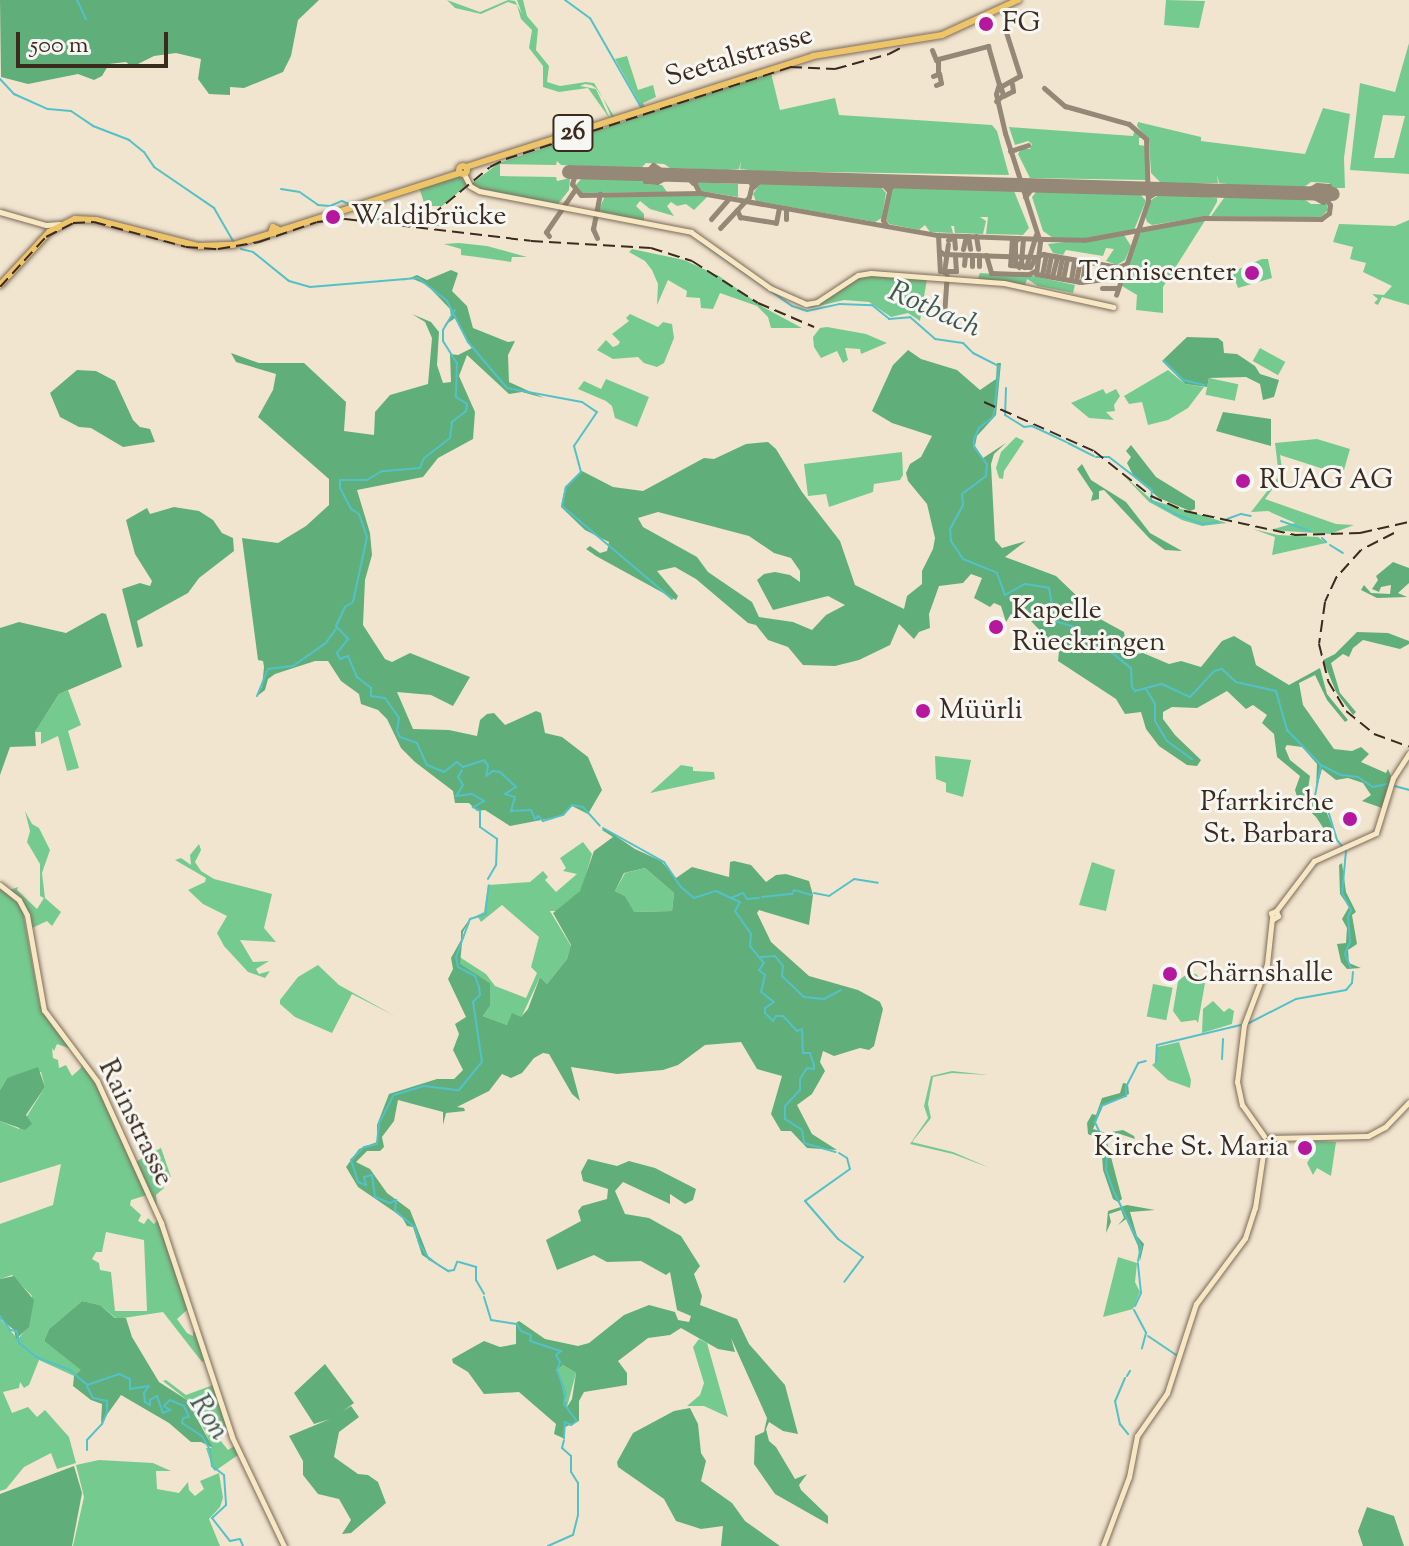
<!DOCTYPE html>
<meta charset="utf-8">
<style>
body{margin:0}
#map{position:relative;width:1409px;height:1546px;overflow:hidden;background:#f2e5cf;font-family:"Sorts Mill Goudy",serif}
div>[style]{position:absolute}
.green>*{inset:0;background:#75cb8f;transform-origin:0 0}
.forest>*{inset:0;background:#60af7a}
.stream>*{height:2px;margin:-1px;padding:0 1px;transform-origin:1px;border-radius:1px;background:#53c1c8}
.taxiway>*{height:5px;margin:-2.5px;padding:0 2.5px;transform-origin:2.5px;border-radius:2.5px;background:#968876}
.runway>*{height:14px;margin:-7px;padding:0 7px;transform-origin:7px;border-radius:7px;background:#968876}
.roads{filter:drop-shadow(0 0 2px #7b6b5c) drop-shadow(0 0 2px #7b6b5c)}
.secondary>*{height:5px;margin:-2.5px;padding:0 2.5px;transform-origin:2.5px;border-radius:2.5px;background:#f8e7c3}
.primary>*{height:6px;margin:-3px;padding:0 3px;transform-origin:3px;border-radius:3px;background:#eec469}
.primary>.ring{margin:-3px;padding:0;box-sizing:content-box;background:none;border:6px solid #eec469;border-radius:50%}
.rail>*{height:2px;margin-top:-1px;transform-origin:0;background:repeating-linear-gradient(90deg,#3b2a1e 0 12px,transparent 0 18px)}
.dots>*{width:22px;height:22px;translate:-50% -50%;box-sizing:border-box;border:4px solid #f6f6f2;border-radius:50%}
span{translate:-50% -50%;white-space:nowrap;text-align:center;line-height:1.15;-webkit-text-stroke:6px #f6f6f2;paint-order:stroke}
.shield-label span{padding:2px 6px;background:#f6f6f2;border:2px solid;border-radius:6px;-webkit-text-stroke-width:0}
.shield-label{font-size:26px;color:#3b2a1e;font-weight:700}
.poi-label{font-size:28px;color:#3b2a1e}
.left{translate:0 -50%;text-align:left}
.right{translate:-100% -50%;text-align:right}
.street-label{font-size:28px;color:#3b2a1e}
.water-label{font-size:30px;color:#425751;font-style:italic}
.scale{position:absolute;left:16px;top:32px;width:152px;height:36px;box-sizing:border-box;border:4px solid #3b2a1e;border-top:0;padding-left:10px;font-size:24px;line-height:28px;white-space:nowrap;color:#3b2a1e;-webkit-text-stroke:6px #f6f6f2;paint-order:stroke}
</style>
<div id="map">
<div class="green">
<div style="clip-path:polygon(447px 0,480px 12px,508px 0,515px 1px,522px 14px,517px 0,523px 0,527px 16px,538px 29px,536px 50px,549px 66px,547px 82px,560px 86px,586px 82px,594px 83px,615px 118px,612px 118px,603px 98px,596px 88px,591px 85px,585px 84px,580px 86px,596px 89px,610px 119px,588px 88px,559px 92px,543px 87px,543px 66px,529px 48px,532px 30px,521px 19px,517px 5px,508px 2px,481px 14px,455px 8px)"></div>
<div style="clip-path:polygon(1166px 0,1205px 1px,1199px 28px,1164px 25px)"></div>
<div style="clip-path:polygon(evenodd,1409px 43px,1409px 174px,1350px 170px,1360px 83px,1395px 92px,1409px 43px,1383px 115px,1405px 116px,1394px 158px,1374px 158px,1383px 115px)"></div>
<div style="clip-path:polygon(627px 56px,638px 90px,653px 85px,656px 97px,643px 103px,645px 107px,669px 100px,643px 109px,615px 59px)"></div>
<div style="clip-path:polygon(771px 73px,780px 110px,835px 98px,839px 115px,992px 125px,997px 131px,1009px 175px,757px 171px,740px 169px,741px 161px,739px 169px,726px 170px,670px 168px,664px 164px,646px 163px,641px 168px,561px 165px,557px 161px,556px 165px,500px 164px,500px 176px,556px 177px,557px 181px,570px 178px,569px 190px,558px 204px,481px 189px,471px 184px,499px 163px)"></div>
<div style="clip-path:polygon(1323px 108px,1350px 114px,1344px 158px,1345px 188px,1333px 188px,1329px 183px,1311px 182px,1304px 187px,1235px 185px,1219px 183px,1217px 175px,1218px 183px,1161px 183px,1151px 173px,1149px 141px,1137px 126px,1138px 122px,1201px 137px,1201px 141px,1305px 154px)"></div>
<div style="clip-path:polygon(1009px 127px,1133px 136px,1135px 129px,1143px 138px,1139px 138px,1139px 145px,1146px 146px,1146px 180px,1030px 178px,1018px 154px,1021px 149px,1030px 149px,1032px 144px,1028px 141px,1015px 145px)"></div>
<div style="clip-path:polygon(460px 176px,467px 185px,442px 206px,425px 206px,419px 187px)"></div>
<div style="clip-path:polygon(582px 178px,641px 180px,645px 184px,662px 185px,667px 192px,582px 193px,575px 186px)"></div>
<div style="clip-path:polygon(696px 182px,738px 184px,738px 197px,701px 191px)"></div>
<div style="clip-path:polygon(760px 183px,881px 187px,886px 193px,882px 218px,875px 222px,756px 201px,753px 194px)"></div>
<div style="clip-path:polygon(895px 187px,1014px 191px,1029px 228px,1023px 235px,986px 234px,988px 217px,980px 217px,986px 221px,983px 234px,955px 233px,954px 226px,951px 226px,953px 233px,930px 232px,925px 225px,919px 230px,889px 224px,885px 218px,890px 191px)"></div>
<div style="clip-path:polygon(1037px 191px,1140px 194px,1146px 201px,1134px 230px,1087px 238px,1053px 238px,1043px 231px,1032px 197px)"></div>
<div style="clip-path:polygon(699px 194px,708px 196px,694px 210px,686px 204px,677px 206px,671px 202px,667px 206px,674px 216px,650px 209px,640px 201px,636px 206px,644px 214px,644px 221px,598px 211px,605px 196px)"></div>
<div style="clip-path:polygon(1159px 195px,1201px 196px,1217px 198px,1217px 202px,1209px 216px,1152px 225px,1147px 222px,1145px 215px,1151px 200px)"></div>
<div style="clip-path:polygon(1231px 197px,1304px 199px,1311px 204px,1327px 204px,1328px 210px,1320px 218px,1211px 216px,1224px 198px)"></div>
<div style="clip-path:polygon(1206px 219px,1163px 287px,1163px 313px,1136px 310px,1137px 295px,1122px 286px,1138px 235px,1145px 230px)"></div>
<div style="clip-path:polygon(1409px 220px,1409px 305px,1382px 297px,1378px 305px,1374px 303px,1378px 299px,1372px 294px,1384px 295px,1392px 286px,1363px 272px,1366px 263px,1350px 259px,1353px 247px,1333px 242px,1339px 224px,1395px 226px)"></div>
<div style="clip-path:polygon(1124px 235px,1131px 246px,1125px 260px,1117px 265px,1106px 261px,1114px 249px,1106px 248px,1103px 256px,1066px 250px,1063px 255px,1053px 253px,1048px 244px)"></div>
<div style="clip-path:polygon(459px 243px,487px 246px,527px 257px,512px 257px,511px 262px,477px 257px,461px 255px,461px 249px,444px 244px)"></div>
<div style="clip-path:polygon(632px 249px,684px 260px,719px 276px,763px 307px,802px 328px,771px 328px,768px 317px,757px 306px,720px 293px,713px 309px,701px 308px,700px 298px,686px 297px,687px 291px,668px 280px,657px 305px,658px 284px,652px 270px,645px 261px,629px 252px)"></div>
<div style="clip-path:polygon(1262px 259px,1268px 259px,1272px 278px,1238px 288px,1232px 272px)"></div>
<div style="clip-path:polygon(980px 273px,1033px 276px,1075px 285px,1073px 293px,1038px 286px,1027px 279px,1025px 286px,982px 280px,978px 278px)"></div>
<div style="clip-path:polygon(863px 275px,927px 279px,920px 321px,908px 313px,891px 317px,869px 302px,844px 300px,806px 309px)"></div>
<div style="clip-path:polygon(630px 314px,658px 327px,663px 322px,672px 324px,674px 338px,664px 363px,657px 367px,644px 363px,638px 357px,613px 359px,597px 350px,606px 340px,613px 347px,618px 345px,620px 342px,612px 334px,629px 321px,626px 318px)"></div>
<div style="clip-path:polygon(827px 327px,866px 334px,887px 343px,861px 354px,860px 349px,845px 348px,848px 360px,843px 363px,837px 351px,821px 358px,814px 347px,813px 337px,820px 328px)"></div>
<div style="left:1260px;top:348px;width:29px;height:15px;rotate:29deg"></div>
<div style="clip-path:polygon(1168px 370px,1185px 384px,1204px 387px,1188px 408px,1168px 420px,1148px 425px,1142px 402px,1129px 404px,1124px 396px)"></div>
<div style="left:1209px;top:378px;width:30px;height:17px;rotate:12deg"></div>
<div style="clip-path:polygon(606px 379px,649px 397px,637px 427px,615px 418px,612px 406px,606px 401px,578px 389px,584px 381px,601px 389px)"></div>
<div style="clip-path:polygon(1103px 389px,1106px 394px,1116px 389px,1120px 396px,1114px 405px,1115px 411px,1106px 412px,1114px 420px,1089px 418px,1071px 403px)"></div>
<div style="clip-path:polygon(1016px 437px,1024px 441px,1004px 471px,1003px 479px,999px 478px,996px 468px,1001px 452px)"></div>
<div style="clip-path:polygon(1317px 439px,1350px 449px,1344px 470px,1336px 469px,1336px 473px,1280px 455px,1283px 475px,1265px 499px,1336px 524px,1354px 525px,1330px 534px,1270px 530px,1295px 523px,1268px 511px,1251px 512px,1279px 476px,1275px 443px)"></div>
<div style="clip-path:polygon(902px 452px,903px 475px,900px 480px,874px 484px,873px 492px,829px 507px,826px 494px,808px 496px,804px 464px)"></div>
<div style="clip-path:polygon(1124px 476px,1152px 500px,1227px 523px,1202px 526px,1182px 520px,1149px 502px)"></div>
<div style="clip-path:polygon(1253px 529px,1278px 535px,1318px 537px,1326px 543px,1272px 555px,1275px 537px)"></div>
<div style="clip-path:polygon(68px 690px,81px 725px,68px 731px,79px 768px,67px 771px,58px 736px,41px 744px,41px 732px,35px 732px,59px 694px)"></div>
<div style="clip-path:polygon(935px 756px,971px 760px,963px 797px,946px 792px,946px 783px,936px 779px)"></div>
<div style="clip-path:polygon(681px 765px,693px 767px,693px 771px,714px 772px,715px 779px,650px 793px)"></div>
<div style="clip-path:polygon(25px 811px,32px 824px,39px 828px,50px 850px,42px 873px,45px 898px,61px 912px,52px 926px,47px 921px,30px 929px,28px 915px,10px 890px,18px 887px,17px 890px,37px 909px,44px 898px,40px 896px,40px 864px,27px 842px,30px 831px)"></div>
<div style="clip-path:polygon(583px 842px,592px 854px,581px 891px,556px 911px,550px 911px,571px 946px,567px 959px,547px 984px,540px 977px,521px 1018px,507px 1025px,483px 1016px,490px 1006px,490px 983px,460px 965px,458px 956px,486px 974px,495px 986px,526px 998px,537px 973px,531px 967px,539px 937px,502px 905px,481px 922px,478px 917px,472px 918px,484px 912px,488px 885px,530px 882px,543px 871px,548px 877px,545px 880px,556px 892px,577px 874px,563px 871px,566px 868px,560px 858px)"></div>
<div style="clip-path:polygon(199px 844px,201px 850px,195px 862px,201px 871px,214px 879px,272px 894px,264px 928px,276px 942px,240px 940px,253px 962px,269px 961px,256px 969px,259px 974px,270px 971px,265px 978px,248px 972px,224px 946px,217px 933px,227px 916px,203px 904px,188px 890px,205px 882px,206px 878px,175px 860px,181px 858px,191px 865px,190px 855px)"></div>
<div style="clip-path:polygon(1092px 862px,1115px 870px,1106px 911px,1079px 905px)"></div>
<div style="clip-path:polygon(645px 868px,674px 893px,672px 911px,633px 912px,625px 896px,615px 891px,625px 873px)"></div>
<div style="clip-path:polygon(evenodd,0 887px,22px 907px,40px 1006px,71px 1049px,57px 1044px,54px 1051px,52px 1048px,53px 1058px,58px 1060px,59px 1068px,66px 1065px,72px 1076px,82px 1067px,80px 1061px,100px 1091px,147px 1195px,131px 1200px,130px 1205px,141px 1215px,138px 1221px,144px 1224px,148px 1218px,154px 1224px,158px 1220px,188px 1309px,177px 1319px,187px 1333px,193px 1336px,193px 1331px,196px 1333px,205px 1361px,202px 1362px,163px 1312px,117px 1319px,100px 1305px,82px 1301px,49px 1329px,44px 1341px,82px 1370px,74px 1376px,39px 1360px,29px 1385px,24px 1388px,20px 1382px,19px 1388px,3px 1392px,12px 1413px,28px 1407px,37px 1417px,45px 1410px,69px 1437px,76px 1463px,57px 1469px,51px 1453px,24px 1467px,6px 1489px,0 1491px,0 1319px,18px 1339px,26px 1329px,32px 1296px,12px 1275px,0 1279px,0 1224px,53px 1205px,61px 1164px,0 1183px,0 1121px,19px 1129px,45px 1087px,41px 1072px,7px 1078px,0 1090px,0 887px,106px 1232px,144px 1240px,147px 1311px,115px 1311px,111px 1272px,100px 1270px,99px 1263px,92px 1259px,96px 1252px,102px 1252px,106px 1232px)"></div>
<div style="clip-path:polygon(318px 965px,339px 985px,395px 1016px,352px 994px,332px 1033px,295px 1017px,280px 1004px,280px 1000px,298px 977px)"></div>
<div style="clip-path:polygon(1188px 973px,1196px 974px,1205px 983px,1198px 1023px,1196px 1020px,1181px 1022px,1173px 1011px,1178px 981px)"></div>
<div style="left:1153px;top:984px;width:20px;height:33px;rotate:11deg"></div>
<div style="clip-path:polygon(1213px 1001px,1224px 1012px,1229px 1008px,1234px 1011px,1232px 1024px,1202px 1033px,1203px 1009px)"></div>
<div style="clip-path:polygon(1179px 1042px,1191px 1080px,1190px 1088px,1168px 1080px,1152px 1065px,1157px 1061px,1157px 1047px)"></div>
<div style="clip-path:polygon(952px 1071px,989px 1075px,952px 1073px,933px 1077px,928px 1104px,931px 1118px,912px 1142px,953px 1152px,990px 1168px,953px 1154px,910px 1144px,928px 1118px,924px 1106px,931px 1076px)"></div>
<div style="clip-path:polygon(1300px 1140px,1336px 1142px,1331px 1176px,1317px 1168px,1313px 1175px,1307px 1163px,1314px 1152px,1300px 1144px)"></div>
<div style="clip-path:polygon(161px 1148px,171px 1177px,164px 1179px,164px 1188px,156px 1195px,157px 1208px,135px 1162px)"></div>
<div style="clip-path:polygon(1118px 1257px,1137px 1263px,1135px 1282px,1140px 1292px,1133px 1309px,1103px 1317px)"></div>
<div style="clip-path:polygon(699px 1339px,707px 1343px,728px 1417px,704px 1406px,687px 1406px,700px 1395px,704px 1383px,693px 1347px)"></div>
<div style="clip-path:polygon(563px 1365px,576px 1373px,567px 1407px,558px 1369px)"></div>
<div style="clip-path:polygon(166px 1380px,186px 1395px,213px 1385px,227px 1427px,220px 1440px,228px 1450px,234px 1446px,238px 1455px,215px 1471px,213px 1469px,206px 1448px,212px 1448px,205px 1431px,187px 1400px,163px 1381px)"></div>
<div style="clip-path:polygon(99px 1460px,153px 1463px,171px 1471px,156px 1471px,157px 1489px,179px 1493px,188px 1482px,189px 1490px,195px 1496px,204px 1489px,200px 1481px,219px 1473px,223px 1498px,220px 1507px,209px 1519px,220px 1546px,73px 1546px,84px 1497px,76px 1465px)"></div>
</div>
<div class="forest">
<div style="clip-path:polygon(0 0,319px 0,298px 20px,291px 56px,283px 72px,244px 88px,230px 87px,230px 95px,209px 94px,198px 79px,201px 59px,176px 53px,154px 56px,132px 67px,126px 62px,109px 64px,102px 76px,94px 80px,78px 74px,28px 84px,1px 77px)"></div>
<div style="clip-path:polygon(451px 270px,458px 273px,452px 291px,467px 306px,473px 328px,508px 342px,515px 341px,508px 355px,509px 382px,544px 398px,522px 392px,509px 394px,467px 355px,459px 376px,475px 412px,473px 439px,438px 458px,423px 477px,357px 490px,370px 533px,372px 555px,365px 580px,363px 625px,385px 659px,392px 662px,410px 653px,470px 677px,453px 706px,431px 695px,397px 692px,413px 729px,449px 730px,477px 736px,480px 720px,487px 714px,494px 713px,505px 725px,536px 711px,541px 713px,545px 733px,562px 737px,588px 757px,602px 790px,588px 814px,572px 806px,562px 816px,510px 826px,485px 810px,477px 811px,469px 803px,455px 803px,453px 791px,415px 762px,401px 748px,387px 719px,378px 710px,361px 704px,359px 694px,341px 681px,328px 661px,315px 661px,275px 674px,268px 679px,265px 690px,256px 697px,262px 687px,264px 667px,263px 661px,258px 660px,242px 538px,278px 543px,306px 526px,329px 505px,329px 479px,258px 417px,273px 390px,276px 374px,236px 362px,231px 353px,259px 363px,304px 363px,346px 402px,344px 431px,374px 435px,375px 412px,390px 395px,428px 384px,432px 338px,425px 322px,412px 314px,431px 322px,439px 332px,437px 365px,443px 383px,451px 382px,450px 354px,458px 355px,472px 348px,455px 318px,444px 326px,451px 316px,450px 309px,427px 285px,411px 278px,400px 282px,417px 275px,427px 280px)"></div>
<div style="clip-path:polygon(1187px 337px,1218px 338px,1223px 342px,1224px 353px,1237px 354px,1255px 366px,1260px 374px,1279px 380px,1274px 397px,1263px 400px,1260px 384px,1246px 377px,1209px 378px,1207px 387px,1185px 384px,1162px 361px)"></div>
<div style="clip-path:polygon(evenodd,908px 350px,921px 359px,957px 370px,980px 390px,996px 379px,997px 363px,1001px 363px,996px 415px,977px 436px,975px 446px,983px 458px,1006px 443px,994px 454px,991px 464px,995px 540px,1002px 548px,1026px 541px,1005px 557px,1056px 576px,1102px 620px,1124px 632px,1126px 646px,1136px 654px,1143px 653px,1169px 664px,1181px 661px,1201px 667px,1222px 641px,1234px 636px,1251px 646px,1256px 665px,1289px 685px,1320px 668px,1327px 694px,1348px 720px,1345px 722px,1327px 700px,1315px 675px,1299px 683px,1303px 705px,1334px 749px,1352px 751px,1361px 747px,1369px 754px,1361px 762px,1386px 773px,1388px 769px,1391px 776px,1382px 808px,1362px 801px,1371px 795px,1363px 783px,1348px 778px,1336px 780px,1322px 769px,1316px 790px,1317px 764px,1302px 747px,1287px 745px,1285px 748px,1290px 760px,1310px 776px,1307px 796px,1322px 801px,1333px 828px,1328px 835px,1316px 817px,1298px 800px,1295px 790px,1300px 776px,1277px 757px,1274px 734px,1262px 723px,1267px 715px,1253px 705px,1246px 709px,1227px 691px,1197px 708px,1172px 707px,1163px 712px,1163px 719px,1175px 735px,1201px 760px,1197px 766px,1187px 765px,1159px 746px,1146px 729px,1141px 712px,1125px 714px,1116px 699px,1058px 661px,1059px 651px,1031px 621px,1011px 614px,1006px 622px,1001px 606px,994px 603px,990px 607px,974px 598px,982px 578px,971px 574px,963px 583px,939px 586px,929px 614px,930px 628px,919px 632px,914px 639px,899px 624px,890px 645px,859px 660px,835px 666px,803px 665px,788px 647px,768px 640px,756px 625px,748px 623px,696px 579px,675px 567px,657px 571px,678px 596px,676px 600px,596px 556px,586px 549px,590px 546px,600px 553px,607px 551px,609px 542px,585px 530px,561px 507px,565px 487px,582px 471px,613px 487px,643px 491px,704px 458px,714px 459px,746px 444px,768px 442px,776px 449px,802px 492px,840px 541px,855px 585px,904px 609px,907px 596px,922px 584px,922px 571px,933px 549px,935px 538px,927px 504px,908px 481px,906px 473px,910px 464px,921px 457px,932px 436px,892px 423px,872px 411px,893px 365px,908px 350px,658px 512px,749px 536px,774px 553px,791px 558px,800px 571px,800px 582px,790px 575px,775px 572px,764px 574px,757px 580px,773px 610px,828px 596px,845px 605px,826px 615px,812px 630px,793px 622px,759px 617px,752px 602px,708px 572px,697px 557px,643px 527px,638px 518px,658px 512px)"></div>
<div style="clip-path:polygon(77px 370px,96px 371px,115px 381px,133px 420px,140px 427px,150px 429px,155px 442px,123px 447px,91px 428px,79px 427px,60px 417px,50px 393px)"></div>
<div style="clip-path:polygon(1223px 412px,1271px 419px,1271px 446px,1216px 431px)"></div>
<div style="clip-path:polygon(1131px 445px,1156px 477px,1195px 501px,1195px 509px,1190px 511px,1159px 498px,1134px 477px,1127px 463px,1131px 457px,1126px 451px)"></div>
<div style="clip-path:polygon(1082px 464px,1091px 480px,1126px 502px,1150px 533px,1182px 551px,1165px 550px,1150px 539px,1104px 490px,1099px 491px,1099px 499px,1091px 501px,1093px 493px,1077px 469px)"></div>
<div style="clip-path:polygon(174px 507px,199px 511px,213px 520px,222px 533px,233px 538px,234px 551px,199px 578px,188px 593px,137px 621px,143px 646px,137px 648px,122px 589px,140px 583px,150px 586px,152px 581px,135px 554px,126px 520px,147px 508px,150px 514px)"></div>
<div style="clip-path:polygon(1393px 562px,1409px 568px,1409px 583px,1398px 593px,1407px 597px,1377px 598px,1361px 590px,1364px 585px,1371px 593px,1390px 594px,1391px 585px,1381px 587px,1379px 592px,1372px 589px,1378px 580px,1376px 576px)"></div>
<div style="clip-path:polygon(102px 613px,106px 614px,122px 667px,59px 694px,35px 732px,36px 746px,10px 747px,0 775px,0 628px,19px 622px,66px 633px)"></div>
<div style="clip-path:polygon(1357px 632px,1388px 633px,1409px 641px,1409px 644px,1400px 649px,1363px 640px,1353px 648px,1349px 657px,1343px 654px,1331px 663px,1340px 693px,1356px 712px,1353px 715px,1336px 692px,1323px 660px,1335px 654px)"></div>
<div style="clip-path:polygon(evenodd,604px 828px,635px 849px,661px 861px,676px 878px,692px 867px,729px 877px,730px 862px,734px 861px,751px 865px,766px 882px,776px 875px,786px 874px,809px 881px,813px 895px,809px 925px,759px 910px,757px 913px,771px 942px,809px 976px,858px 990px,880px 1002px,883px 1009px,874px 1046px,869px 1050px,860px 1048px,834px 1056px,823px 1051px,820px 1062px,825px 1071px,812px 1094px,797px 1105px,812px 1134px,837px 1150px,807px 1148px,791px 1131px,781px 1131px,771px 1114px,782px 1076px,757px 1069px,741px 1042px,705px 1045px,678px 1065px,663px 1070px,617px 1074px,571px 1067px,580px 1101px,572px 1094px,549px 1054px,543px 1053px,534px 1058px,522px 1073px,511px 1078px,502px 1074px,489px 1091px,457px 1107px,464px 1108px,465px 1111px,446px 1113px,443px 1125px,443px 1112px,398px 1100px,394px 1121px,382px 1137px,384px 1147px,380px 1151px,367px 1151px,356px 1162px,370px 1169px,387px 1193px,410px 1210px,428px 1256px,451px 1274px,422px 1255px,413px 1227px,407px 1226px,402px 1217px,358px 1187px,346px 1167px,359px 1149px,377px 1142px,377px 1125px,389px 1094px,437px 1079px,454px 1079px,463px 1070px,453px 1050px,459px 1034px,455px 1024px,466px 1017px,448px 979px,453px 969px,451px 958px,461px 940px,461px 931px,472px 916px,463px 932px,460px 964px,490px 983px,490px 1006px,483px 1016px,507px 1025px,512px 1013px,521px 1017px,528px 1009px,540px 977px,547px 984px,567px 959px,571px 945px,553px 913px,580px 891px,594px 851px,613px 837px,602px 830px,604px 828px,645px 868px,674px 893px,672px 911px,634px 912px,625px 896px,615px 891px,624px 873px,645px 868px)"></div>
<div style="clip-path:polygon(1342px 863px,1346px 892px,1356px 912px,1352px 915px,1357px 944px,1348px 950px,1349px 963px,1361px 968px,1347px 969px,1341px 962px,1337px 944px,1346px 943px,1347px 928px,1342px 919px,1349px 907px,1340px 894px,1339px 865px)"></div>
<div style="clip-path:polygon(38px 1067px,45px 1087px,26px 1115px,32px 1124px,25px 1130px,0 1121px,0 1090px,7px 1078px)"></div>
<div style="clip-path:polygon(1123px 1083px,1128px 1084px,1129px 1094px,1103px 1106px,1093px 1129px,1106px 1133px,1123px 1130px,1134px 1136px,1135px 1139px,1117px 1133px,1106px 1138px,1122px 1199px,1118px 1202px,1113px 1199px,1103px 1170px,1101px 1140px,1088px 1134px,1087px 1123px,1092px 1114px,1096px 1115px,1102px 1098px,1120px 1093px)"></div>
<div style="clip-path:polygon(evenodd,588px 1159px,617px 1166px,629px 1161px,655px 1168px,696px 1189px,693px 1200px,685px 1204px,670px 1194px,670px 1204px,623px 1182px,615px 1191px,625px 1214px,649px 1218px,681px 1236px,700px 1266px,694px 1274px,702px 1296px,700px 1305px,737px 1319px,749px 1344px,785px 1385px,798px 1434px,783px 1431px,769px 1422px,766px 1429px,769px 1441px,776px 1447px,795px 1479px,807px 1474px,799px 1485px,801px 1490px,828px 1516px,828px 1524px,775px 1494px,754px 1464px,755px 1436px,764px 1432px,767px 1418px,731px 1338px,735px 1352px,718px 1349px,681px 1328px,670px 1335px,648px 1338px,618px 1361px,627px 1373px,627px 1385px,584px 1392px,579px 1401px,579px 1421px,565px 1427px,565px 1439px,554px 1434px,556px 1424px,519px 1392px,484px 1394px,468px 1372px,453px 1363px,452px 1359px,484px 1341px,500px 1347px,516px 1344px,516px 1323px,519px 1321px,545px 1339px,578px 1346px,589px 1343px,624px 1315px,649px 1305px,675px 1312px,678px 1320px,689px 1322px,691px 1316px,677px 1310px,670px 1272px,666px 1275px,641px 1261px,607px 1262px,594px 1255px,557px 1270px,546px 1240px,581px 1221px,578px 1211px,582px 1206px,607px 1199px,608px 1189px,583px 1181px,581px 1172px,588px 1159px,563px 1365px,576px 1373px,572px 1399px,567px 1407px,558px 1369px,563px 1365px)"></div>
<div style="clip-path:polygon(1127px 1205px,1155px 1210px,1130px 1212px,1137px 1236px,1144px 1244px,1140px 1261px,1138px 1246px,1126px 1219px,1118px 1225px,1124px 1218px,1121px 1210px,1109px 1214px,1111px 1222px,1106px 1233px,1108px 1211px)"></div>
<div style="clip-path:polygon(14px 1276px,34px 1300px,29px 1327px,16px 1339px,14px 1330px,0 1319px,0 1279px)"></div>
<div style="clip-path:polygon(82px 1301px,100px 1305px,115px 1318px,126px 1318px,132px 1337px,159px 1382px,187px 1400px,213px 1448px,201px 1442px,191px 1442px,169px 1423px,121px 1395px,101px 1423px,102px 1404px,91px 1400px,73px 1386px,74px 1376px,81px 1370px,44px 1341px,49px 1329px)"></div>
<div style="clip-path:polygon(325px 1364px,354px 1403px,343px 1411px,351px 1406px,359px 1417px,339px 1432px,334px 1457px,358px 1474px,368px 1475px,378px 1482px,386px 1503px,351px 1533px,342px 1534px,351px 1520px,339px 1499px,318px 1494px,303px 1475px,303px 1461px,289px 1436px,330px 1419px,314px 1424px,294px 1393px)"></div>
<div style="clip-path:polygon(690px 1408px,698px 1424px,701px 1453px,706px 1461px,701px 1481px,732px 1503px,745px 1521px,780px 1546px,721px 1546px,723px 1526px,701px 1529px,676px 1521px,664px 1499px,618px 1467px,617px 1462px,633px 1433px,674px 1411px)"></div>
<div style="clip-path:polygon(74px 1466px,82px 1493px,72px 1546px,0 1546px,0 1494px)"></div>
<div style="clip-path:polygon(1367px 1507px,1394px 1516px,1404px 1546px,1363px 1546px,1358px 1531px)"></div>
</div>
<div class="stream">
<div style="left:77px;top:0;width:21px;rotate:65deg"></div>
<div style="left:565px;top:0;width:31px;rotate:36deg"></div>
<div style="left:590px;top:18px;width:103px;rotate:60.2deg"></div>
<div style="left:0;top:79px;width:21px;rotate:47deg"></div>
<div style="left:14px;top:94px;width:37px;rotate:24deg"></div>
<div style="left:48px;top:109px;width:23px;rotate:5deg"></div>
<div style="left:71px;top:111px;width:27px;rotate:34deg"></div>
<div style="left:93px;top:126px;width:39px;rotate:21deg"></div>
<div style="left:129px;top:140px;width:19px;rotate:39deg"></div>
<div style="left:144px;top:152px;width:18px;rotate:56deg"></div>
<div style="left:154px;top:167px;width:73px;rotate:34.3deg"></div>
<div style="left:214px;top:208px;width:38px;rotate:60deg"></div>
<div style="left:281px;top:189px;width:19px;rotate:9deg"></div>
<div style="left:301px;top:193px;width:21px;rotate:35deg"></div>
<div style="left:318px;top:205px;width:12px;rotate:5deg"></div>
<div style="left:330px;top:206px;width:13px;rotate:-23deg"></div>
<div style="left:342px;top:201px;width:10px;rotate:24deg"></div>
<div style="left:357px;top:210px;width:10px;rotate:53deg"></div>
<div style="left:363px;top:218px;width:43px;rotate:4deg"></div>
<div style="left:411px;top:225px;width:34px"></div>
<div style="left:701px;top:242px;width:111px;rotate:35.1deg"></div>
<div style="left:792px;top:306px;width:16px;rotate:18deg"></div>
<div style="left:807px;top:311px;width:33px;rotate:-12deg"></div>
<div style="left:839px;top:304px;width:33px;rotate:2deg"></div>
<div style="left:872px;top:305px;width:22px;rotate:39deg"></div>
<div style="left:889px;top:319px;width:21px;rotate:-5deg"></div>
<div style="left:910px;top:317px;width:33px;rotate:41deg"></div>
<div style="left:935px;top:339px;width:28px;rotate:8deg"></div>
<div style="left:963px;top:343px;width:14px;rotate:45deg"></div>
<div style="left:973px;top:353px;width:29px;rotate:27deg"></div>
<div style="left:999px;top:366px;width:39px;rotate:96deg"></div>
<div style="left:241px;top:249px;width:12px;rotate:14deg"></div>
<div style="left:253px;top:252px;width:46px;rotate:38.9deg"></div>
<div style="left:289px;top:281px;width:22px;rotate:16deg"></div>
<div style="left:310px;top:287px;width:108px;rotate:-4.8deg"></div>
<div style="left:418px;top:278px;width:37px;rotate:38deg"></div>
<div style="left:447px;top:301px;width:46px;rotate:62.9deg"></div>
<div style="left:468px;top:342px;width:60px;rotate:49.7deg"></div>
<div style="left:507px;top:388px;width:76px;rotate:10.6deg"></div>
<div style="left:582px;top:402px;width:18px;rotate:34deg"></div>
<div style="left:597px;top:412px;width:41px;rotate:124.1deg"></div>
<div style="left:574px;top:446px;width:27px;rotate:75deg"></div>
<div style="left:581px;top:472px;width:21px;rotate:135deg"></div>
<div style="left:566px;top:487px;width:19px;rotate:102deg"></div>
<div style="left:562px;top:506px;width:144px;rotate:40.2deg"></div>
<div style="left:455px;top:310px;width:23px;rotate:121deg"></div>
<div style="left:443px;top:330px;width:11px;rotate:90deg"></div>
<div style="left:443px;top:341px;width:26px;rotate:58deg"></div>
<div style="left:457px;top:363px;width:34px;rotate:92deg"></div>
<div style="left:456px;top:397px;width:13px;rotate:32deg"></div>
<div style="left:467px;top:404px;width:7px;rotate:98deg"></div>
<div style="left:466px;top:411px;width:18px;rotate:142deg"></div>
<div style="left:452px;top:422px;width:16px;rotate:97deg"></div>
<div style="left:450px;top:438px;width:33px;rotate:142deg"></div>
<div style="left:424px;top:458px;width:11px;rotate:112deg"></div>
<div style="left:420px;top:468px;width:38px;rotate:175deg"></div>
<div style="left:382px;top:471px;width:17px;rotate:149deg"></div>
<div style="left:367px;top:480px;width:27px;rotate:180deg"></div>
<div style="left:340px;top:480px;width:8px;rotate:90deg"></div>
<div style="left:340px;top:488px;width:24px;rotate:62deg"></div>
<div style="left:351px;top:509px;width:9px;rotate:32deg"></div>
<div style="left:359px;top:514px;width:24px;rotate:71deg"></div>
<div style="left:367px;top:537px;width:66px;rotate:102.2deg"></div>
<div style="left:353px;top:602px;width:9px;rotate:148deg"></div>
<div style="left:345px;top:607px;width:21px;rotate:115deg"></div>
<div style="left:336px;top:626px;width:18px;rotate:47deg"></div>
<div style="left:348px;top:639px;width:18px;rotate:128deg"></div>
<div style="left:337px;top:653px;width:7px;rotate:63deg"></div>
<div style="left:340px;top:659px;width:9px;rotate:-21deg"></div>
<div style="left:348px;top:656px;width:23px;rotate:67deg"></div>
<div style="left:357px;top:677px;width:18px;rotate:38deg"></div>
<div style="left:371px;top:688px;width:8px;rotate:90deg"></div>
<div style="left:371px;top:696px;width:14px;rotate:8deg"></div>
<div style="left:385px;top:698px;width:24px;rotate:55deg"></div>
<div style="left:399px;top:718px;width:13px;rotate:99deg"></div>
<div style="left:397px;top:731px;width:7px;rotate:63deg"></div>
<div style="left:400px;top:737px;width:18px;rotate:19deg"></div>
<div style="left:417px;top:743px;width:24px;rotate:66deg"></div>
<div style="left:427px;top:765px;width:18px;rotate:22deg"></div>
<div style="left:444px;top:772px;width:16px;rotate:-38deg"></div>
<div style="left:457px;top:762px;width:8px;rotate:40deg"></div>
<div style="left:463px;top:767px;width:22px;rotate:-18deg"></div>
<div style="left:484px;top:760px;width:7px;rotate:56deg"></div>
<div style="left:488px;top:766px;width:10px;rotate:101deg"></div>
<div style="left:486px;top:776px;width:9px;rotate:-36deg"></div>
<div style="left:493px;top:771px;width:7px;rotate:8deg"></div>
<div style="left:500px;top:772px;width:22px;rotate:43deg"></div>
<div style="left:516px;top:787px;width:13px;rotate:148deg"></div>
<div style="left:505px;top:794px;width:10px;rotate:17deg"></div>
<div style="left:515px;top:797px;width:15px;rotate:106deg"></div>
<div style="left:511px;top:811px;width:20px;rotate:-3deg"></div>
<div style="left:531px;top:810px;width:10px;rotate:66deg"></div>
<div style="left:535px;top:819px;width:4px;rotate:-45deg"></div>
<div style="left:538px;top:816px;width:7px;rotate:45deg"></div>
<div style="left:543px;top:821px;width:21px;rotate:-17deg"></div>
<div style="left:563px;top:815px;width:13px;rotate:-48deg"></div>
<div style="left:572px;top:805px;width:11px;rotate:10deg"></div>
<div style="left:583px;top:807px;width:25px;rotate:48deg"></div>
<div style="left:1164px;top:361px;width:27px;rotate:45deg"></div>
<div style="left:1183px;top:380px;width:22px;rotate:13deg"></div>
<div style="left:1006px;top:388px;width:27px;rotate:92deg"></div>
<div style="left:1005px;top:415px;width:22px;rotate:32deg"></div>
<div style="left:1024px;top:427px;width:8px;rotate:-7deg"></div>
<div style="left:1032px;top:426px;width:38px;rotate:25deg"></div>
<div style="left:995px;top:408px;width:9px;rotate:103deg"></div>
<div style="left:993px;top:417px;width:18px;rotate:142deg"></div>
<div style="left:979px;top:428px;width:12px;rotate:114deg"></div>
<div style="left:974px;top:439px;width:8px;rotate:90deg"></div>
<div style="left:974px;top:447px;width:21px;rotate:53deg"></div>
<div style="left:987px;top:464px;width:12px;rotate:95deg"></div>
<div style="left:986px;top:476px;width:30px;rotate:143deg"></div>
<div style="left:962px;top:494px;width:11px;rotate:85deg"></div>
<div style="left:963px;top:505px;width:27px;rotate:118deg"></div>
<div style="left:950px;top:529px;width:12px;rotate:85deg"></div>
<div style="left:951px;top:541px;width:22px;rotate:56deg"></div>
<div style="left:963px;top:559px;width:37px;rotate:22deg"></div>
<div style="left:997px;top:573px;width:23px;rotate:70deg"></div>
<div style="left:1005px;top:595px;width:23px;rotate:-29deg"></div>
<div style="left:1025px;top:584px;width:24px;rotate:9deg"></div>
<div style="left:1049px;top:588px;width:34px;rotate:80deg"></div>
<div style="left:1055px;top:621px;width:21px;rotate:17deg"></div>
<div style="left:1075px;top:627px;width:18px;rotate:52deg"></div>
<div style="left:1086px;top:641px;width:27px;rotate:24deg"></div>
<div style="left:1111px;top:652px;width:26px;rotate:39deg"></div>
<div style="left:1131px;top:668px;width:19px;rotate:87deg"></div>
<div style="left:1132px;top:687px;width:5px;rotate:53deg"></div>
<div style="left:1135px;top:691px;width:28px;rotate:-15deg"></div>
<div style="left:1162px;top:684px;width:31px;rotate:25deg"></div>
<div style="left:1190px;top:697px;width:35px;rotate:-47deg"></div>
<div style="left:1214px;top:671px;width:8px;rotate:-14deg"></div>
<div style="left:1222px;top:669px;width:19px;rotate:43deg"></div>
<div style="left:1236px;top:682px;width:41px;rotate:12.7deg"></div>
<div style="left:1276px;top:691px;width:41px;rotate:74.2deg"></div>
<div style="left:1287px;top:730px;width:49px;rotate:45.8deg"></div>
<div style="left:1321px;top:765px;width:22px;rotate:27deg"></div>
<div style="left:1341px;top:775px;width:17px;rotate:7deg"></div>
<div style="left:1358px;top:777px;width:18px;rotate:34deg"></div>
<div style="left:1373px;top:787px;width:14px;rotate:-12deg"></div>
<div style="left:1387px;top:784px;width:23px;rotate:15deg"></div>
<div style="left:1068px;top:443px;width:29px;rotate:27deg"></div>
<div style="left:1096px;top:457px;width:13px"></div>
<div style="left:1109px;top:457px;width:54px;rotate:37.5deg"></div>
<div style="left:1152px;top:490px;width:10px;rotate:96deg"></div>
<div style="left:1151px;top:500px;width:28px;rotate:30deg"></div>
<div style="left:1175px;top:514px;width:30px;rotate:20deg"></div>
<div style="left:1203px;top:524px;width:15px;rotate:-8deg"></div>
<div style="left:1227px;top:519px;width:15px;rotate:-20deg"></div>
<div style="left:1241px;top:514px;width:10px;rotate:11deg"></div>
<div style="left:1281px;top:521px;width:31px;rotate:19deg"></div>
<div style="left:1322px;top:538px;width:6px;rotate:45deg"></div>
<div style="left:1330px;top:545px;width:15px;rotate:32deg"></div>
<div style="left:1146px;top:689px;width:17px;rotate:59deg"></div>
<div style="left:1155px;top:704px;width:17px;rotate:90deg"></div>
<div style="left:1155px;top:721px;width:23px;rotate:59deg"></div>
<div style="left:1167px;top:741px;width:31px;rotate:36deg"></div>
<div style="left:257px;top:696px;width:29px;rotate:-68deg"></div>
<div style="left:268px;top:669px;width:25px;rotate:-7deg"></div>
<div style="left:293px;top:666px;width:39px;rotate:-35deg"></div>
<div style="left:325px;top:644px;width:19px;rotate:-54deg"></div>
<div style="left:1321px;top:765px;width:32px;rotate:101deg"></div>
<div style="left:1315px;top:796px;width:14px;rotate:36deg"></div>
<div style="left:1326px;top:804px;width:38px;rotate:73deg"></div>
<div style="left:1337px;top:840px;width:14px;rotate:51deg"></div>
<div style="left:1346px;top:851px;width:42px;rotate:95.4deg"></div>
<div style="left:1342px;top:893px;width:19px;rotate:62deg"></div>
<div style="left:1351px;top:910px;width:8px;rotate:113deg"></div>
<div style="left:1348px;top:917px;width:25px;rotate:85deg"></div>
<div style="left:1350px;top:942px;width:13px;rotate:113deg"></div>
<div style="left:1345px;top:954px;width:15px;rotate:67deg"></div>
<div style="left:462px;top:770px;width:8px;rotate:120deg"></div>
<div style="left:458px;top:777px;width:9px;rotate:58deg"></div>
<div style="left:463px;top:785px;width:13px;rotate:122deg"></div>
<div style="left:456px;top:796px;width:16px;rotate:-7deg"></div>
<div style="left:472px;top:794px;width:14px;rotate:30deg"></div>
<div style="left:484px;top:801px;width:13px;rotate:151deg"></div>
<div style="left:473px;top:807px;width:8px;rotate:30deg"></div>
<div style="left:480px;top:811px;width:16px;rotate:90deg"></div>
<div style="left:480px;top:827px;width:21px;rotate:35deg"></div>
<div style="left:497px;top:839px;width:26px;rotate:92deg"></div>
<div style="left:496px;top:865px;width:16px;rotate:120deg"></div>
<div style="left:603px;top:828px;width:70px;rotate:29.1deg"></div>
<div style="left:664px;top:862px;width:30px;rotate:56deg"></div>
<div style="left:681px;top:887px;width:17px;rotate:40deg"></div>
<div style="left:694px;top:898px;width:23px;rotate:-18deg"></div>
<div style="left:716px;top:891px;width:26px;rotate:25deg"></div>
<div style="left:740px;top:902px;width:10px;rotate:119deg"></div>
<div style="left:735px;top:911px;width:28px;rotate:55deg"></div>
<div style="left:751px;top:934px;width:12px;rotate:95deg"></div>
<div style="left:750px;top:946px;width:22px;rotate:51deg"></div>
<div style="left:764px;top:963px;width:9px;rotate:126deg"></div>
<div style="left:759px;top:970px;width:8px;rotate:40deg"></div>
<div style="left:765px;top:975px;width:17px;rotate:103deg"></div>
<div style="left:761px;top:992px;width:16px;rotate:38deg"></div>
<div style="left:774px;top:1002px;width:11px;rotate:146deg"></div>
<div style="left:765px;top:1008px;width:5px;rotate:90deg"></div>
<div style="left:765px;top:1013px;width:11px;rotate:45deg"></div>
<div style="left:773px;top:1021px;width:6px;rotate:-59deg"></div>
<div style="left:776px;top:1016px;width:7px"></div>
<div style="left:783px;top:1016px;width:21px;rotate:47deg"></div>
<div style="left:797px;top:1031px;width:5px;rotate:-22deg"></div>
<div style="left:802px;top:1029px;width:24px;rotate:88deg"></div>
<div style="left:803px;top:1053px;width:7px"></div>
<div style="left:810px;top:1053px;width:13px;rotate:72deg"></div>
<div style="left:814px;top:1065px;width:4px;rotate:90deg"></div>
<div style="left:814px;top:1069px;width:7px;rotate:-172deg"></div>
<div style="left:807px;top:1068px;width:13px;rotate:122deg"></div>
<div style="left:800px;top:1079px;width:11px;rotate:90deg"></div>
<div style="left:800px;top:1090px;width:22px;rotate:133deg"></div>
<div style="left:785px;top:1106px;width:13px;rotate:90deg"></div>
<div style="left:785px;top:1119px;width:20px;rotate:33deg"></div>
<div style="left:802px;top:1130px;width:13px;rotate:81deg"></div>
<div style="left:804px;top:1143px;width:33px;rotate:16deg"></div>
<div style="left:814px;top:893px;width:15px;rotate:11deg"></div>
<div style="left:829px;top:896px;width:30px;rotate:-34deg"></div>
<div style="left:854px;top:879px;width:24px;rotate:9deg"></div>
<div style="left:762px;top:897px;width:30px;rotate:-6deg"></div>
<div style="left:792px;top:894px;width:4px;rotate:-63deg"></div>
<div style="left:794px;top:890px;width:18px;rotate:16deg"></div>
<div style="left:731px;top:898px;width:13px;rotate:-23deg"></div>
<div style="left:743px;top:893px;width:7px;rotate:56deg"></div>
<div style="left:747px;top:899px;width:12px;rotate:-5deg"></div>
<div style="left:486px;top:908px;width:23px;rotate:-83deg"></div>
<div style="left:761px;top:957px;width:14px;rotate:-4deg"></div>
<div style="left:775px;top:956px;width:13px;rotate:51deg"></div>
<div style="left:783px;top:966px;width:10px;rotate:96deg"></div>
<div style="left:782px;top:976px;width:30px;rotate:44deg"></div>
<div style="left:804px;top:997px;width:20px;rotate:6deg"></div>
<div style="left:824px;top:999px;width:19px;rotate:-28deg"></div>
<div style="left:1249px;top:1023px;width:53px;rotate:-27.1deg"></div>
<div style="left:1296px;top:999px;width:51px;rotate:-10.2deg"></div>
<div style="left:1346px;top:990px;width:9px;rotate:-49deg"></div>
<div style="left:1352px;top:983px;width:11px;rotate:-85deg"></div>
<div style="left:1222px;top:1059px;width:20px;rotate:-87deg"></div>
<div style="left:1156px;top:1062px;width:17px;rotate:-87deg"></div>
<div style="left:1157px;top:1045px;width:86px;rotate:-13.4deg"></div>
<div style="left:394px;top:1095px;width:31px;rotate:-17deg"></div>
<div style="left:424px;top:1086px;width:35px;rotate:7deg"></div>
<div style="left:459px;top:1090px;width:36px;rotate:-51deg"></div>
<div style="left:482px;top:1062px;width:61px;rotate:-98.5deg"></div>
<div style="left:473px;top:1002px;width:10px;rotate:-45deg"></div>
<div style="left:480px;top:995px;width:8px;rotate:-97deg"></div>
<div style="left:479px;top:987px;width:12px;rotate:-110deg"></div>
<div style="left:475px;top:976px;width:19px;rotate:-152deg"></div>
<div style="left:458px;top:967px;width:10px;rotate:-101deg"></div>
<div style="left:456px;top:957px;width:40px;rotate:-69.8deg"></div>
<div style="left:470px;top:919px;width:17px;rotate:-17deg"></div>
<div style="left:486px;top:914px;width:4px;rotate:-90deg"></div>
<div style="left:393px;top:1096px;width:31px;rotate:117deg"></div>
<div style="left:379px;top:1124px;width:20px;rotate:96deg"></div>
<div style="left:377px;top:1144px;width:13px;rotate:167deg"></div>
<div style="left:364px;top:1147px;width:18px;rotate:135deg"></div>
<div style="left:351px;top:1160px;width:23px;rotate:72deg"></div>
<div style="left:358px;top:1182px;width:9px;rotate:21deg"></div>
<div style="left:366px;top:1185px;width:8px;rotate:-104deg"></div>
<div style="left:364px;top:1177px;width:8px;rotate:-14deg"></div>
<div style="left:372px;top:1175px;width:22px;rotate:82deg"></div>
<div style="left:375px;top:1197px;width:16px;rotate:22deg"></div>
<div style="left:390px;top:1203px;width:7px;rotate:-27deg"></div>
<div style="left:396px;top:1200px;width:11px;rotate:95deg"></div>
<div style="left:395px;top:1211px;width:26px;rotate:39deg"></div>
<div style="left:415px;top:1227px;width:16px;rotate:76deg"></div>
<div style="left:419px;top:1243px;width:19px;rotate:58deg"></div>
<div style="left:429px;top:1259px;width:22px;rotate:32deg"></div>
<div style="left:448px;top:1271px;width:6px;rotate:-9deg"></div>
<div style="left:454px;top:1270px;width:9px;rotate:-69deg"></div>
<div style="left:839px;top:1153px;width:9px;rotate:32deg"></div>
<div style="left:847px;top:1158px;width:11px;rotate:75deg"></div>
<div style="left:850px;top:1169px;width:55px;rotate:144.6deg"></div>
<div style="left:805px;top:1201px;width:50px;rotate:49deg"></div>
<div style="left:838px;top:1239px;width:31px;rotate:36deg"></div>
<div style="left:863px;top:1257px;width:31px;rotate:127deg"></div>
<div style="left:1138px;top:1261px;width:14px;rotate:-78deg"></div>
<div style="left:1141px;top:1247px;width:61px;rotate:-116.1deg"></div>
<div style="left:1114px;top:1192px;width:23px;rotate:-110deg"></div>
<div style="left:1106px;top:1170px;width:22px;rotate:-87deg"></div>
<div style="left:1107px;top:1148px;width:29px;rotate:-115deg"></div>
<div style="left:1095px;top:1122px;width:17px;rotate:-69deg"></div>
<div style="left:1101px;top:1106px;width:27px;rotate:-22deg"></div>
<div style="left:1126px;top:1096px;width:9px;rotate:-90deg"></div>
<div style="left:1126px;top:1087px;width:27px;rotate:-63deg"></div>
<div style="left:1138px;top:1063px;width:8px;rotate:-14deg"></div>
<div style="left:459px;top:1262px;width:18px;rotate:16deg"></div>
<div style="left:476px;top:1267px;width:13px;rotate:90deg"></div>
<div style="left:476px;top:1280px;width:16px;rotate:60deg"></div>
<div style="left:484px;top:1297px;width:24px;rotate:73deg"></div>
<div style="left:491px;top:1320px;width:26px;rotate:9deg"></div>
<div style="left:517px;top:1324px;width:8px;rotate:60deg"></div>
<div style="left:521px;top:1331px;width:11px;rotate:22deg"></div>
<div style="left:531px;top:1335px;width:6px;rotate:99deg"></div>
<div style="left:530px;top:1341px;width:33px;rotate:18deg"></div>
<div style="left:561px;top:1351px;width:6px;rotate:141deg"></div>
<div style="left:556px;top:1355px;width:8px;rotate:60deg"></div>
<div style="left:560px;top:1362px;width:9px;rotate:111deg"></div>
<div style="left:557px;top:1370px;width:23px;rotate:70deg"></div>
<div style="left:565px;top:1392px;width:12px;rotate:95deg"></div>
<div style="left:564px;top:1404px;width:21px;rotate:53deg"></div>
<div style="left:577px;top:1421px;width:7px;rotate:146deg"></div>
<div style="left:571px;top:1425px;width:7px;rotate:-153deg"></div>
<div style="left:565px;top:1422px;width:16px;rotate:94deg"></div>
<div style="left:1135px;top:1306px;width:14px;rotate:-65deg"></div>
<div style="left:1141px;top:1293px;width:30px;rotate:-96deg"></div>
<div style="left:1134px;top:1310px;width:26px;rotate:62deg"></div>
<div style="left:1146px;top:1333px;width:16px;rotate:105deg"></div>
<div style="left:0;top:1316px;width:17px;rotate:54deg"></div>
<div style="left:10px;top:1330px;width:7px;rotate:8deg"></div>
<div style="left:17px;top:1331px;width:12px;rotate:81deg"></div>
<div style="left:19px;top:1343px;width:22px;rotate:39deg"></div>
<div style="left:36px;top:1357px;width:36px;rotate:21deg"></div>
<div style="left:70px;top:1370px;width:23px;rotate:41deg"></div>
<div style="left:87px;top:1385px;width:34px;rotate:-19deg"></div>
<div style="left:119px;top:1374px;width:12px;rotate:24deg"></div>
<div style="left:130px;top:1379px;width:10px;rotate:90deg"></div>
<div style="left:130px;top:1389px;width:19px;rotate:-9deg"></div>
<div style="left:149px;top:1386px;width:9px;rotate:126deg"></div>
<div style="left:144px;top:1393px;width:9px;rotate:84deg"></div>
<div style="left:145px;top:1402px;width:6px;rotate:31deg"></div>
<div style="left:150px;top:1405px;width:5px;rotate:-90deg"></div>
<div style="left:150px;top:1400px;width:8px;rotate:-30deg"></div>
<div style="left:157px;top:1396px;width:18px;rotate:71deg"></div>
<div style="left:163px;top:1413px;width:8px;rotate:-23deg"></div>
<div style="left:170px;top:1410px;width:7px;rotate:-146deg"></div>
<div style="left:164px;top:1406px;width:8px;rotate:-45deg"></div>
<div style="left:170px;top:1400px;width:15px;rotate:23deg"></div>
<div style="left:184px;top:1406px;width:12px;rotate:66deg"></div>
<div style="left:189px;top:1417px;width:6px;rotate:171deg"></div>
<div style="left:183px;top:1418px;width:5px;rotate:101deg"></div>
<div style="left:182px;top:1423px;width:24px;rotate:33deg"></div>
<div style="left:202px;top:1436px;width:16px;rotate:60deg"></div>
<div style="left:210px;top:1450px;width:16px;rotate:83deg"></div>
<div style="left:212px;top:1466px;width:15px;rotate:37deg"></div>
<div style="left:224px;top:1475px;width:30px;rotate:86deg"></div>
<div style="left:226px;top:1505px;width:19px;rotate:137deg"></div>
<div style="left:212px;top:1518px;width:29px;rotate:52deg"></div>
<div style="left:230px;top:1541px;width:10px;rotate:-11deg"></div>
<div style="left:240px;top:1539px;width:8px;rotate:67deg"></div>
<div style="left:1148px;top:1336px;width:34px;rotate:34deg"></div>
<div style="left:1127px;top:1376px;width:6px;rotate:-59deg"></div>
<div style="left:1125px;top:1378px;width:25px;rotate:113deg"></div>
<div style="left:1115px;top:1401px;width:24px;rotate:78deg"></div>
<div style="left:1120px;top:1424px;width:13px;rotate:51deg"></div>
<div style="left:87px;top:1450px;width:10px;rotate:-90deg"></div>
<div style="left:87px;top:1440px;width:22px;rotate:-47deg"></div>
<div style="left:102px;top:1424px;width:13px;rotate:-67deg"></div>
<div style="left:107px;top:1412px;width:11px;rotate:-90deg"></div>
<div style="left:107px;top:1401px;width:14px;rotate:-168deg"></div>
<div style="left:93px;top:1398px;width:13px;rotate:-117deg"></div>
<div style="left:548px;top:1546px;width:27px;rotate:-24deg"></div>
<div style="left:573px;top:1535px;width:21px;rotate:-76deg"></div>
<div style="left:578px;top:1515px;width:32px;rotate:-90deg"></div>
<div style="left:578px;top:1483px;width:13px;rotate:-122deg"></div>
<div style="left:571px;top:1472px;width:16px;rotate:-90deg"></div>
<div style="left:571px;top:1456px;width:12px;rotate:-138deg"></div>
<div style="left:562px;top:1448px;width:8px;rotate:-76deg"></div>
</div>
<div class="taxiway">
<div style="left:932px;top:50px;width:11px;rotate:68deg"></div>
<div style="left:933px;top:76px;width:5px;rotate:-22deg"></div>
<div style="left:938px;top:74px;width:15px;rotate:-90deg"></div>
<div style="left:938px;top:59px;width:52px;rotate:-14.6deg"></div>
<div style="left:988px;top:46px;width:40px;rotate:74deg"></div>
<div style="left:999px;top:84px;width:10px;rotate:107deg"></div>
<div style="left:996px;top:94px;width:40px;rotate:77deg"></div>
<div style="left:1005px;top:133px;width:114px;rotate:72.2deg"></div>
<div style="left:1040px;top:242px;width:32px;rotate:97deg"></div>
<div style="left:1036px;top:274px;width:45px;rotate:10.3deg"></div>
<div style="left:1080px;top:282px;width:43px;rotate:-6.6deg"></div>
<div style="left:936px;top:85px;width:5px;rotate:-22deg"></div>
<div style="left:941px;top:83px;width:10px;rotate:-101deg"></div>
<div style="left:998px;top:88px;width:25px;rotate:-29deg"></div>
<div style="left:1020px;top:76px;width:49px;rotate:-107.7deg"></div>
<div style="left:1044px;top:88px;width:28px;rotate:41deg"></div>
<div style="left:1065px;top:106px;width:66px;rotate:15.7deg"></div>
<div style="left:1129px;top:124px;width:23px;rotate:41deg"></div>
<div style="left:1146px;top:139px;width:62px;rotate:88.2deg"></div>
<div style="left:1148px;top:201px;width:99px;rotate:108.8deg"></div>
<div style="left:1003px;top:96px;width:11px;rotate:-27deg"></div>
<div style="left:1013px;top:91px;width:7px;rotate:-98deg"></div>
<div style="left:996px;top:101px;width:9px;rotate:-41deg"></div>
<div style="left:1003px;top:95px;width:7px;rotate:-106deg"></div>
<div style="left:1010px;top:151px;width:19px;rotate:-18deg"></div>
<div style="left:582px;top:172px;width:9px;rotate:148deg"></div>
<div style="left:574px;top:177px;width:7px;rotate:106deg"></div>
<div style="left:572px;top:184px;width:14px;rotate:51deg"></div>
<div style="left:581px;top:195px;width:120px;rotate:-1deg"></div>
<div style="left:701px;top:193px;width:240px;rotate:10.1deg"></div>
<div style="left:937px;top:235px;width:108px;rotate:2.1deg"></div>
<div style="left:1045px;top:239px;width:39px;rotate:1deg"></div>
<div style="left:1084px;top:240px;width:122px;rotate:-10.4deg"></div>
<div style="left:1204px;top:218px;width:117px;rotate:0.5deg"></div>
<div style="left:1321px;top:219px;width:10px;rotate:-37deg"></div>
<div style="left:1329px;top:213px;width:8px;rotate:-83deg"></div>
<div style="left:1330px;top:205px;width:9px;rotate:-122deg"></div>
<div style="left:1325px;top:197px;width:9px;rotate:-159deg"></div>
<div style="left:668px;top:175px;width:18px;rotate:-146deg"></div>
<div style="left:653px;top:165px;width:14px;rotate:135deg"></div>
<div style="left:643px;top:175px;width:6px;rotate:72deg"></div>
<div style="left:645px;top:181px;width:12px;rotate:5deg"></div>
<div style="left:657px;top:182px;width:15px;rotate:-28deg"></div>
<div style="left:685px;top:175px;width:11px;rotate:45deg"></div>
<div style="left:880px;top:181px;width:12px;rotate:48deg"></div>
<div style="left:753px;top:187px;width:14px;rotate:-45deg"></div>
<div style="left:699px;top:192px;width:11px;rotate:-117deg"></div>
<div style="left:694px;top:182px;width:11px;rotate:-34deg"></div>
<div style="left:1303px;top:193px;width:16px;rotate:-30deg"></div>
<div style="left:1317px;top:185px;width:12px;rotate:5deg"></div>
<div style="left:1329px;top:186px;width:7px;rotate:63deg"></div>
<div style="left:1332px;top:192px;width:13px;rotate:132deg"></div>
<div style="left:1323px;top:202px;width:18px;rotate:-151deg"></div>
<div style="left:1150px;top:196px;width:13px;rotate:-32deg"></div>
<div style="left:1025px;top:197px;width:15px;rotate:-53deg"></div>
<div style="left:737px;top:210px;width:8px;rotate:67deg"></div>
<div style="left:740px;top:217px;width:36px;rotate:9deg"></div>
<div style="left:776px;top:223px;width:16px;rotate:-79deg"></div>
<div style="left:711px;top:219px;width:28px;rotate:-49deg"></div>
<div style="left:786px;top:219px;width:11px;rotate:-90deg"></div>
<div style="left:886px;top:225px;width:6px;rotate:-121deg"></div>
<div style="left:883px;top:220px;width:34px;rotate:-78deg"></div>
<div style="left:890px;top:187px;width:13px;rotate:-27deg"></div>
<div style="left:720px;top:228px;width:42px;rotate:-46.9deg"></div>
<div style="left:749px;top:197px;width:13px;rotate:-77deg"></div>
<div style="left:752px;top:184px;width:10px;rotate:-135deg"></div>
<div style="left:938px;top:235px;width:36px;rotate:87deg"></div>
<div style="left:940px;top:271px;width:16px"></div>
<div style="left:956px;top:271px;width:16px;rotate:-94deg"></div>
<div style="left:549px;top:236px;width:5px;rotate:-127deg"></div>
<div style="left:546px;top:232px;width:50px;rotate:-55.7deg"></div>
<div style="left:968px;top:236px;width:13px;rotate:81deg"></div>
<div style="left:976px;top:236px;width:13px;rotate:81deg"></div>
<div style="left:597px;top:238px;width:10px;rotate:-114deg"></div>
<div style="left:593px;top:229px;width:36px;rotate:-79deg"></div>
<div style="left:1012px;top:238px;width:27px;rotate:94deg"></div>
<div style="left:1010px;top:265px;width:20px;rotate:6deg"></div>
<div style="left:1030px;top:267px;width:8px;rotate:-60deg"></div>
<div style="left:1023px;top:239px;width:24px;rotate:95deg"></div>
<div style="left:1021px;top:263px;width:5px;rotate:53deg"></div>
<div style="left:948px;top:240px;width:7px;rotate:-27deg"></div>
<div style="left:954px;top:237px;width:11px;rotate:85deg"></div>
<div style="left:963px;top:249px;width:13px;rotate:-77deg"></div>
<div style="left:939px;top:251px;width:6px;rotate:31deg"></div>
<div style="left:944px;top:254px;width:92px;rotate:1.9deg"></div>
<div style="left:1036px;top:257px;width:8px;rotate:-23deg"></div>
<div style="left:1043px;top:254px;width:76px;rotate:9.8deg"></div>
<div style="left:1118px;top:267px;width:9px;rotate:-21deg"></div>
<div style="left:986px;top:255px;width:19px;rotate:74deg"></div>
<div style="left:991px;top:273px;width:38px;rotate:2deg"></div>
<div style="left:1029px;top:274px;width:7px;rotate:-27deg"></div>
<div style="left:964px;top:265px;width:10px;rotate:-84deg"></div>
<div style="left:972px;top:266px;width:11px;rotate:-90deg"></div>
<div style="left:979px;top:266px;width:11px;rotate:-90deg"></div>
<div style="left:1019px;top:267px;width:7px;rotate:-124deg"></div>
<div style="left:1015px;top:261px;width:20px;rotate:-90deg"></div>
<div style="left:1015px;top:241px;width:5px;rotate:-37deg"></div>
<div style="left:1026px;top:267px;width:34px;rotate:-73deg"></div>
<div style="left:944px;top:272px;width:28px;rotate:-82deg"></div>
<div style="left:1042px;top:275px;width:20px;rotate:-79deg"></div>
<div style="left:1047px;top:276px;width:20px;rotate:-79deg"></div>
<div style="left:1052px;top:277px;width:21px;rotate:-76deg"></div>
<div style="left:1058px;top:278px;width:20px;rotate:-79deg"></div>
<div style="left:1063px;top:279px;width:21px;rotate:-79deg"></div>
<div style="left:1071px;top:280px;width:20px;rotate:-81deg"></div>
<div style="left:1076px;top:281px;width:20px;rotate:-79deg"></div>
<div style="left:1082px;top:282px;width:20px;rotate:-81deg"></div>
<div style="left:1102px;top:288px;width:16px"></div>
<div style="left:944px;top:315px;width:39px;rotate:-86deg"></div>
</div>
<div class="runway">
<div style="left:569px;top:172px;width:764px;rotate:1.65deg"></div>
</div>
<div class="roads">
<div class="secondary">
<div style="left:464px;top:174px;width:13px;rotate:63deg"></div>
<div style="left:470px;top:186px;width:10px;rotate:29deg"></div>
<div style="left:479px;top:191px;width:216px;rotate:10.9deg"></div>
<div style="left:691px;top:232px;width:97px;rotate:35.3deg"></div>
<div style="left:770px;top:288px;width:39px;rotate:24deg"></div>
<div style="left:806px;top:304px;width:11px;rotate:-10deg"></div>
<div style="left:817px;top:302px;width:49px;rotate:-33.4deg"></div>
<div style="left:858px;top:275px;width:13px;rotate:-9deg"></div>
<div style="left:871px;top:273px;width:133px;rotate:4.3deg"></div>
<div style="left:1004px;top:283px;width:112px;rotate:12.4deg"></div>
<div style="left:0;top:212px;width:48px;rotate:15.8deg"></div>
<div style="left:46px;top:225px;width:14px;rotate:-4deg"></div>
<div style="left:0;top:885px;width:24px;rotate:38deg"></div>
<div style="left:19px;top:900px;width:17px;rotate:62deg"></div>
<div style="left:27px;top:915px;width:97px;rotate:79.9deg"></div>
<div style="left:44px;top:1010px;width:89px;rotate:53.3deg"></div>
<div style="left:97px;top:1081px;width:156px;rotate:65.7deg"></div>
<div style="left:161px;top:1223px;width:225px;rotate:71.6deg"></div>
<div style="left:232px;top:1437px;width:121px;rotate:64.5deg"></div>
<div style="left:1276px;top:911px;width:63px;rotate:-52.8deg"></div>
<div style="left:1314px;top:861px;width:68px;rotate:-24.3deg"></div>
<div style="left:1376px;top:833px;width:58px;rotate:-72.8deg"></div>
<div style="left:1393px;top:778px;width:30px;rotate:-57deg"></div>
<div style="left:1276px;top:911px;width:5px;rotate:68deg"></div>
<div style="left:1278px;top:916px;width:6px;rotate:149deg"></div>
<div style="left:1273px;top:919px;width:6px;rotate:-108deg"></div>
<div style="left:1271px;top:913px;width:5px;rotate:-22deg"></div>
<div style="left:1264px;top:1136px;width:38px;rotate:-125deg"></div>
<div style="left:1242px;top:1105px;width:24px;rotate:-102deg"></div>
<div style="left:1237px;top:1082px;width:57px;rotate:-83deg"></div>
<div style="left:1244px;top:1025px;width:65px;rotate:-69.3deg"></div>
<div style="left:1267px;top:964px;width:46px;rotate:-83.8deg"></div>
<div style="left:1269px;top:1138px;width:99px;rotate:-1.2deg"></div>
<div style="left:1368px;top:1136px;width:19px;rotate:-28deg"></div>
<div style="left:1385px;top:1127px;width:35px;rotate:-46deg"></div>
<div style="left:1103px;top:1546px;width:74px;rotate:-69.4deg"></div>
<div style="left:1129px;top:1477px;width:42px;rotate:-79deg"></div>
<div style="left:1137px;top:1436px;width:52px;rotate:-55.1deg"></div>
<div style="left:1167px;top:1393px;width:94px;rotate:-72deg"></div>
<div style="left:1196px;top:1304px;width:82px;rotate:-53.4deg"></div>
<div style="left:1245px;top:1238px;width:32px;rotate:-72deg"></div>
<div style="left:1255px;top:1208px;width:68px;rotate:-81.5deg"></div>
</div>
<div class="primary">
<div class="ring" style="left:459px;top:166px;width:2px;height:2px"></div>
<div style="left:466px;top:167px;width:364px;rotate:-17.7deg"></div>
<div style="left:813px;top:56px;width:131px;rotate:-9.2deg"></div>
<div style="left:942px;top:35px;width:84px;rotate:-24.7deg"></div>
<div style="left:273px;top:227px;width:4px;rotate:27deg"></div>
<div style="left:277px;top:229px;width:4px;rotate:117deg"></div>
<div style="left:275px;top:233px;width:4px;rotate:-146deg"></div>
<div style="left:272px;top:231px;width:4px;rotate:-76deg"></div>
<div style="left:276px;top:232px;width:193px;rotate:-17.8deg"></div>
<div style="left:0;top:285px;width:72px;rotate:-47.2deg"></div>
<div style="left:49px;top:232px;width:29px;rotate:-27deg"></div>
<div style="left:75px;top:219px;width:21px;rotate:3deg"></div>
<div style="left:96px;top:220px;width:105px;rotate:14.3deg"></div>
<div style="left:198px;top:246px;width:35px;rotate:-2deg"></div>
<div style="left:233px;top:245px;width:42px;rotate:-16.7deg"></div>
</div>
</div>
<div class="rail">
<div style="left:409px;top:223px;width:24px;rotate:-19deg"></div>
<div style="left:432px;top:215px;width:75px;rotate:-39.6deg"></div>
<div style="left:490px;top:167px;width:18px;rotate:-27deg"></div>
<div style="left:506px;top:159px;width:299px;rotate:-17.9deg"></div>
<div style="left:790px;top:67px;width:45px;rotate:2.5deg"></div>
<div style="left:835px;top:69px;width:56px;rotate:-15.5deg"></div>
<div style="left:889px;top:54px;width:17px;rotate:-28deg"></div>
<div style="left:0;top:287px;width:68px;rotate:-47.4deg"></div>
<div style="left:46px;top:237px;width:30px;rotate:-27deg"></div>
<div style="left:73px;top:223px;width:21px;rotate:-3deg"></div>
<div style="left:94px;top:222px;width:95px;rotate:15.2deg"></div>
<div style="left:186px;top:247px;width:32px;rotate:4deg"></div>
<div style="left:218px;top:249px;width:42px;rotate:-9.7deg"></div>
<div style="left:259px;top:242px;width:61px;rotate:-19deg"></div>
<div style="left:317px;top:222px;width:28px;rotate:-6deg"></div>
<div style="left:345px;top:219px;width:187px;rotate:6.7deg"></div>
<div style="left:531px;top:241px;width:120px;rotate:3.3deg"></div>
<div style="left:651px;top:248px;width:43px;rotate:17.6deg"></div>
<div style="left:692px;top:261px;width:78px;rotate:32.5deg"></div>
<div style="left:758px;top:303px;width:61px;rotate:23.2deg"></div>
<div style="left:984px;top:402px;width:120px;rotate:24deg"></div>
<div style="left:1094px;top:451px;width:73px;rotate:38.3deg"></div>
<div style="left:1151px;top:496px;width:37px;rotate:24deg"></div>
<div style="left:1185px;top:511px;width:113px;rotate:12.3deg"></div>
<div style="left:1295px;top:535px;width:65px;rotate:-1.8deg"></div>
<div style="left:1360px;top:533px;width:50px;rotate:-12.7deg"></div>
<div style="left:1394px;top:533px;width:37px;rotate:153deg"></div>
<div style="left:1361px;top:550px;width:38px;rotate:132deg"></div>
<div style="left:1336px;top:578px;width:26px;rotate:115deg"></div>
<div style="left:1325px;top:602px;width:42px;rotate:98.1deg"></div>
<div style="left:1319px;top:644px;width:38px;rotate:76deg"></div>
<div style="left:1328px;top:681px;width:35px;rotate:59deg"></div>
<div style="left:1346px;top:711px;width:36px;rotate:39deg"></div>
<div style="left:1374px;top:734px;width:37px;rotate:20deg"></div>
</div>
<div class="dots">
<div style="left:986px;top:24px;background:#b5179e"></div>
<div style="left:333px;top:217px;background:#b5179e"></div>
<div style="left:1252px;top:273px;background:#b5179e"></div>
<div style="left:1243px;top:481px;background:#b5179e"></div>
<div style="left:996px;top:627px;background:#b5179e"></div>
<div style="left:923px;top:711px;background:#b5179e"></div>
<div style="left:1350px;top:819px;background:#b5179e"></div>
<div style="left:1170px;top:974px;background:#b5179e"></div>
<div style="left:1305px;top:1148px;background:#b5179e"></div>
</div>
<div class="shield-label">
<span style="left:573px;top:133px">26</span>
</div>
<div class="poi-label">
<span class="left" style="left:1002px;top:24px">FG</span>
<span class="left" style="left:351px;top:217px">Waldibrücke</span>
<span class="right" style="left:1236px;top:273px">Tenniscenter</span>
<span class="left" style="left:1259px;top:481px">RUAG AG</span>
<span class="left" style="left:1012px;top:627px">Kapelle<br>Rüeckringen</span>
<span class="left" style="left:939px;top:711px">Müürli</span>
<span class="right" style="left:1334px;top:819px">Pfarrkirche<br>St. Barbara</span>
<span class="left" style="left:1186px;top:974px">Chärnshalle</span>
<span class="right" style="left:1289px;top:1148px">Kirche St. Maria</span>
</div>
<div class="street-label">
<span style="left:739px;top:57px;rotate:-17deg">Seetalstrasse</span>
<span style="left:135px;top:1123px;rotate:64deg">Rainstrasse</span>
</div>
<div class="water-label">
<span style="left:934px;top:311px;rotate:24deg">Rotbach</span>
<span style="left:208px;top:1418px;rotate:57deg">Ron</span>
</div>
<div class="scale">500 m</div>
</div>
